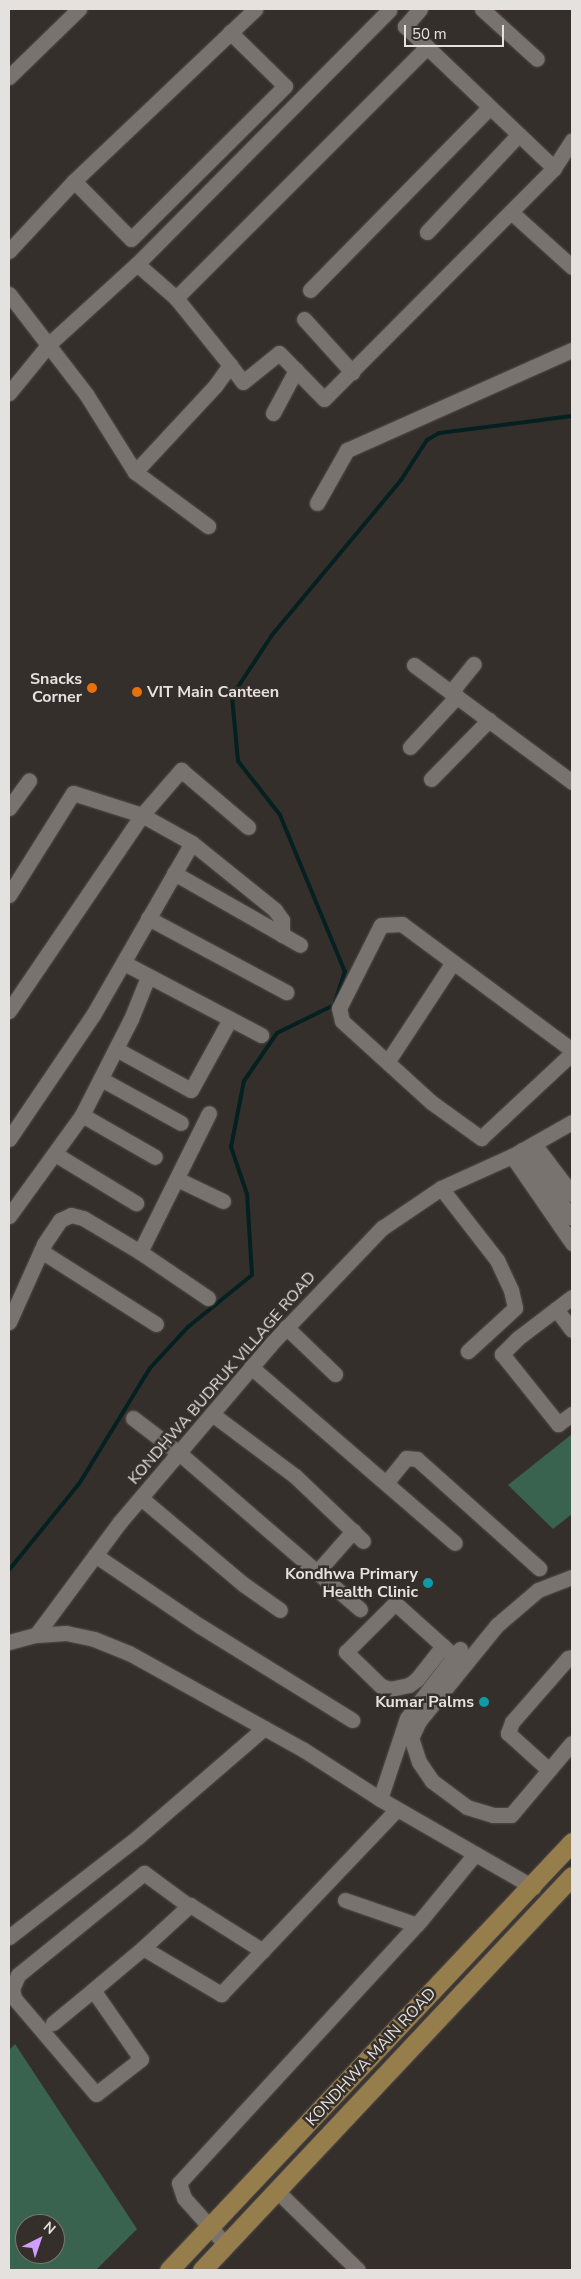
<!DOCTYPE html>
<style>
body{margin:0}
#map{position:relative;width:581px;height:2279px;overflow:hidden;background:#352f2c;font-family:"Nunito Sans",sans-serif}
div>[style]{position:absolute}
.green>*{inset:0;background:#39634e}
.stream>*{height:4px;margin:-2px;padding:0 2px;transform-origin:2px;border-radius:2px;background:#042020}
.roads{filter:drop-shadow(0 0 1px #514c4a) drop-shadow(0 0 1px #514c4a)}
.minor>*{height:15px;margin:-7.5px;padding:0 7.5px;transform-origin:7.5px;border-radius:7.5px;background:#79736f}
.major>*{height:19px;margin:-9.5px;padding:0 9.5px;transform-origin:9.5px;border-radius:9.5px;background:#967e4c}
.dots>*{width:14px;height:14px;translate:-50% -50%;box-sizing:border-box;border:2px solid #352f2c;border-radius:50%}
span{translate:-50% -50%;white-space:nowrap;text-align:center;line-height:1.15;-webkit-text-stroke:5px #352f2c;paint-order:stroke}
.poi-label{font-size:16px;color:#e5e1df;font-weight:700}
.right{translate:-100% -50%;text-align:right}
.left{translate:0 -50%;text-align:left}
.street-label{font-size:16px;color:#e5e1df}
.frame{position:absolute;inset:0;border:10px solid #e5e1df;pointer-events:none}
.north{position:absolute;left:15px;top:2214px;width:50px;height:50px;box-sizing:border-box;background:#352f2c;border:1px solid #7b7674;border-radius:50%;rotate:41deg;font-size:14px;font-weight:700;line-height:20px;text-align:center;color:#e5e1df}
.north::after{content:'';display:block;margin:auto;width:18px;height:22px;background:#d19dfe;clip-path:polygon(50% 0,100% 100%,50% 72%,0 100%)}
.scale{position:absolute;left:404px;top:25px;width:100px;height:22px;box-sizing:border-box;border:2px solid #e5e1df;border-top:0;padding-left:6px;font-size:15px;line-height:18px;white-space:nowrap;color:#e5e1df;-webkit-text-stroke:4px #352f2c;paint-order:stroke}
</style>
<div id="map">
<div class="green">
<div style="clip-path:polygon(572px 1434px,572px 1514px,553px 1529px,508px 1485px)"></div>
<div style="clip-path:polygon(evenodd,15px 2044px,137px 2229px,96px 2270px,9px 2270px,9px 2050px,15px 2044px,25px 2224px,55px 2224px,55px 2254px,25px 2254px,25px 2224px)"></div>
</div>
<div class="stream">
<div style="left:9px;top:1570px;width:111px;rotate:-50.9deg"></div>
<div style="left:79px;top:1484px;width:136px;rotate:-58.5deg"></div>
<div style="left:150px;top:1368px;width:56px;rotate:-47.2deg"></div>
<div style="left:188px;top:1327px;width:82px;rotate:-39.1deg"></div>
<div style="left:252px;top:1275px;width:81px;rotate:-93.5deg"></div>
<div style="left:247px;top:1194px;width:50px;rotate:-108.8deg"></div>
<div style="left:231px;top:1147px;width:67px;rotate:-78.9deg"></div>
<div style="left:244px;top:1081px;width:58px;rotate:-55.5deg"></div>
<div style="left:277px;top:1033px;width:64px;rotate:-26.2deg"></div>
<div style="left:334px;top:1005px;width:35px;rotate:-72deg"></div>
<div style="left:345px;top:972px;width:170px;rotate:-112.5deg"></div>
<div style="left:280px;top:815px;width:68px;rotate:-127.9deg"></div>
<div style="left:238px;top:761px;width:65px;rotate:-95.3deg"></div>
<div style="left:232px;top:696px;width:73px;rotate:-56.7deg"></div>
<div style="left:272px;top:635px;width:202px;rotate:-50.2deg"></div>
<div style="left:401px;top:480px;width:48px;rotate:-57deg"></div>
<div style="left:427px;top:440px;width:14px;rotate:-30deg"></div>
<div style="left:439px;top:433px;width:134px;rotate:-7.3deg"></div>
</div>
<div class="roads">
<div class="minor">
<div style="left:420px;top:9px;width:23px;rotate:131deg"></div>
<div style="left:405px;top:26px;width:206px;rotate:43.6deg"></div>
<div style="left:482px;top:9px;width:74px;rotate:42.3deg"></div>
<div style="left:9px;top:77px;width:98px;rotate:-44.2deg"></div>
<div style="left:74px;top:181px;width:81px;rotate:45.5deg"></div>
<div style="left:131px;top:239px;width:217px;rotate:-44.8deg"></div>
<div style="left:285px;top:86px;width:77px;rotate:-135.5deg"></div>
<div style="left:511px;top:212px;width:82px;rotate:42deg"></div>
<div style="left:427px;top:232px;width:133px;rotate:-46.8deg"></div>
<div style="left:9px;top:251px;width:96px;rotate:-47.1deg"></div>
<div style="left:74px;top:181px;width:250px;rotate:-43.5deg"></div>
<div style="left:137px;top:264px;width:52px;rotate:41.1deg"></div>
<div style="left:310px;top:290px;width:255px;rotate:-45.5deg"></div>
<div style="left:9px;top:294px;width:126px;rotate:52.4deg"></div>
<div style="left:86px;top:394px;width:92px;rotate:57.9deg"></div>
<div style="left:135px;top:472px;width:91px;rotate:36.5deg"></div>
<div style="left:304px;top:319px;width:72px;rotate:47.8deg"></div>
<div style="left:230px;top:365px;width:21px;rotate:53deg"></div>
<div style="left:243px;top:382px;width:46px;rotate:-38.9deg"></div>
<div style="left:279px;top:353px;width:64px;rotate:45.6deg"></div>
<div style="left:324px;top:399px;width:326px;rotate:-45.1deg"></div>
<div style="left:554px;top:168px;width:33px;rotate:-57deg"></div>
<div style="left:9px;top:393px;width:63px;rotate:-50.8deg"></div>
<div style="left:49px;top:344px;width:119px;rotate:-42.3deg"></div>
<div style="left:137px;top:264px;width:358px;rotate:-45.2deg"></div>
<div style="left:273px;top:413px;width:49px;rotate:-61.9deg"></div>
<div style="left:135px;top:472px;width:117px;rotate:-47.1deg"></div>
<div style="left:215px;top:386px;width:26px;rotate:-54deg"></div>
<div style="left:230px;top:365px;width:86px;rotate:-128.9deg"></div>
<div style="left:176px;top:298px;width:355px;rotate:-45deg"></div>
<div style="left:317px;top:503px;width:61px;rotate:-60.5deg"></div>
<div style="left:347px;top:450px;width:246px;rotate:-24deg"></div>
<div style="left:414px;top:665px;width:197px;rotate:36.5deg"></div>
<div style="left:451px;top:692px;width:36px;rotate:-51deg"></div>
<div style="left:410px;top:747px;width:69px;rotate:-47.3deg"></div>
<div style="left:431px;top:779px;width:83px;rotate:-45.5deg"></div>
<div style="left:9px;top:808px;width:34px;rotate:-54deg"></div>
<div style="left:192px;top:843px;width:107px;rotate:38.9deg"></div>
<div style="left:275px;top:910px;width:12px;rotate:55deg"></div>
<div style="left:282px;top:920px;width:15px;rotate:90deg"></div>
<div style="left:174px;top:873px;width:145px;rotate:29.7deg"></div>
<div style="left:9px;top:895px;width:120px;rotate:-57.9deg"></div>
<div style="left:73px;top:793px;width:72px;rotate:17.7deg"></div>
<div style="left:142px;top:815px;width:237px;rotate:124.2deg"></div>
<div style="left:148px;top:918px;width:157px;rotate:28.2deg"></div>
<div style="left:124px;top:963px;width:155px;rotate:27.7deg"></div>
<div style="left:116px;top:1049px;width:85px;rotate:28.7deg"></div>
<div style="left:191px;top:1090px;width:81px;rotate:-61.2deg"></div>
<div style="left:572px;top:1050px;width:212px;rotate:-143.5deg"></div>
<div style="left:402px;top:924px;width:21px;rotate:177deg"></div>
<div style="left:381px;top:925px;width:93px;rotate:116.8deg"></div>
<div style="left:339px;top:1008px;width:13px;rotate:77deg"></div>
<div style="left:342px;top:1021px;width:120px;rotate:42.3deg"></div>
<div style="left:431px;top:1102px;width:62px;rotate:35.8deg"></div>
<div style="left:481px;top:1138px;width:125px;rotate:-43deg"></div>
<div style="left:388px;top:1061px;width:118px;rotate:-56.7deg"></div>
<div style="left:101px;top:1079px;width:91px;rotate:28.8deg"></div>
<div style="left:82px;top:1115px;width:84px;rotate:29.9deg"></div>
<div style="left:9px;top:1139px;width:150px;rotate:-55.9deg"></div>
<div style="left:93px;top:1015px;width:198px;rotate:-60.1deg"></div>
<div style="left:192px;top:843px;width:57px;rotate:-150.8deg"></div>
<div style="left:142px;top:815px;width:60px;rotate:-49.1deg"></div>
<div style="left:181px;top:770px;width:88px;rotate:40.4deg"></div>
<div style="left:534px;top:1144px;width:63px;rotate:52.8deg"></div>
<div style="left:522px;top:1150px;width:84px;rotate:53.7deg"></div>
<div style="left:55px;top:1154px;width:95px;rotate:31.2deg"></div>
<div style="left:512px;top:1156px;width:106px;rotate:55.4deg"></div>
<div style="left:177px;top:1179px;width:51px;rotate:25.6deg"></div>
<div style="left:441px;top:1188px;width:91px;rotate:52.1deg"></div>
<div style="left:497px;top:1260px;width:33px;rotate:65deg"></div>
<div style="left:511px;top:1290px;width:18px;rotate:77deg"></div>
<div style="left:515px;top:1308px;width:64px;rotate:137.5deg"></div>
<div style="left:9px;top:1216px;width:125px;rotate:-54.1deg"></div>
<div style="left:82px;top:1115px;width:108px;rotate:-63deg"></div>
<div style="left:131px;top:1019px;width:45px;rotate:-68deg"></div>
<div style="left:41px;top:1251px;width:136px;rotate:32.4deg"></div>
<div style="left:140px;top:1252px;width:155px;rotate:-63.6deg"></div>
<div style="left:572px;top:1297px;width:68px;rotate:142.8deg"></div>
<div style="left:518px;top:1338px;width:23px;rotate:135deg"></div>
<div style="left:502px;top:1354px;width:90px;rotate:51.3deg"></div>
<div style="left:558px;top:1424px;width:17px;rotate:-36deg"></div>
<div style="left:556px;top:1309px;width:26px;rotate:53deg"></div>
<div style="left:9px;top:1322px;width:85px;rotate:-65.8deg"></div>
<div style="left:44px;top:1244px;width:29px;rotate:-56deg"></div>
<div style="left:60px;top:1220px;width:12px;rotate:-24deg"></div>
<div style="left:71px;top:1215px;width:12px;rotate:14deg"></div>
<div style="left:83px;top:1218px;width:66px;rotate:30.8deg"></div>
<div style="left:140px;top:1252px;width:82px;rotate:34.1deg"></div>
<div style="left:286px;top:1327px;width:68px;rotate:43.8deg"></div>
<div style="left:251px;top:1367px;width:269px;rotate:40.8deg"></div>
<div style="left:212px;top:1414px;width:104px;rotate:36.8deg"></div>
<div style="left:295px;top:1476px;width:94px;rotate:43.7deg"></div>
<div style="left:133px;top:1418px;width:58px;rotate:37.3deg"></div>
<div style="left:179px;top:1453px;width:239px;rotate:40.8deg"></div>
<div style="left:386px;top:1483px;width:32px;rotate:-51deg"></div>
<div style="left:406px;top:1458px;width:11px;rotate:5deg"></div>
<div style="left:417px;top:1459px;width:164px;rotate:41.8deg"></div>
<div style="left:141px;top:1498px;width:133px;rotate:40.1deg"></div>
<div style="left:243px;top:1584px;width:45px;rotate:35.1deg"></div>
<div style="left:95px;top:1555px;width:127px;rotate:34.1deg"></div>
<div style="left:200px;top:1626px;width:179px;rotate:31.7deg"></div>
<div style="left:317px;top:1572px;width:55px;rotate:-48.7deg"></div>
<div style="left:36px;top:1635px;width:141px;rotate:-53.4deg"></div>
<div style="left:120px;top:1522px;width:232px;rotate:-49.7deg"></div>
<div style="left:270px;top:1345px;width:162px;rotate:-46.3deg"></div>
<div style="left:382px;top:1228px;width:71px;rotate:-34.1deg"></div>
<div style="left:441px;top:1188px;width:78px;rotate:-24.3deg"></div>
<div style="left:512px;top:1156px;width:69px;rotate:-29.5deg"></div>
<div style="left:9px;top:1642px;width:28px;rotate:-15deg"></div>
<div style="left:36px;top:1635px;width:30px;rotate:-4deg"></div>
<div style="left:66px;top:1633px;width:29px;rotate:12deg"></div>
<div style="left:94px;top:1639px;width:38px;rotate:22deg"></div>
<div style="left:129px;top:1653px;width:200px;rotate:29deg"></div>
<div style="left:304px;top:1750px;width:90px;rotate:32.8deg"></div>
<div style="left:380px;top:1799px;width:177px;rotate:29.9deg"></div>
<div style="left:443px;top:1646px;width:42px;rotate:128.2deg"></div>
<div style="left:417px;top:1679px;width:10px;rotate:143deg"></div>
<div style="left:409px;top:1685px;width:19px;rotate:168deg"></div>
<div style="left:390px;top:1689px;width:9px;rotate:-162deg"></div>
<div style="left:381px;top:1686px;width:49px;rotate:-135.8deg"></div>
<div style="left:346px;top:1652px;width:69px;rotate:-45deg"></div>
<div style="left:395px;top:1603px;width:79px;rotate:41.9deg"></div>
<div style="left:572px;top:1657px;width:4px;rotate:166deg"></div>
<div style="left:568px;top:1658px;width:85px;rotate:131.2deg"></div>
<div style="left:512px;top:1722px;width:12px;rotate:110deg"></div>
<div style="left:508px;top:1733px;width:55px;rotate:42.1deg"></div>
<div style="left:549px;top:1770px;width:35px;rotate:-50deg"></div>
<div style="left:549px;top:1770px;width:59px;rotate:130.2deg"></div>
<div style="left:511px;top:1815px;width:18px;rotate:180deg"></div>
<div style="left:493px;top:1815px;width:27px;rotate:-163deg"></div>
<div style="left:467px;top:1807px;width:44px;rotate:-143.4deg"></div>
<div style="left:432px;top:1781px;width:23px;rotate:-124deg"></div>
<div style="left:419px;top:1762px;width:25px;rotate:-108deg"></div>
<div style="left:411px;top:1738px;width:19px;rotate:-65deg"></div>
<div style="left:419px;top:1721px;width:124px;rotate:-50.9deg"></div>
<div style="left:497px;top:1625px;width:54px;rotate:-40.5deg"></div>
<div style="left:538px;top:1590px;width:36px;rotate:-21deg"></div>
<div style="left:380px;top:1799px;width:85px;rotate:-71.6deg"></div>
<div style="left:407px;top:1718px;width:87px;rotate:-52.5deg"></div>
<div style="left:345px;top:1900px;width:76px;rotate:19.1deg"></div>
<div style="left:189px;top:1906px;width:56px;rotate:-143.7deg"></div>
<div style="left:144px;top:1873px;width:162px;rotate:141deg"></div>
<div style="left:18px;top:1975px;width:15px;rotate:113deg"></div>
<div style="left:12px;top:1989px;width:9px;rotate:77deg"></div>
<div style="left:14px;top:1998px;width:126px;rotate:49.5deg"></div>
<div style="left:96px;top:2094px;width:57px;rotate:-37.9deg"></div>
<div style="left:141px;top:2059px;width:84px;rotate:-124.8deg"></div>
<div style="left:93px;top:1990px;width:65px;rotate:-40deg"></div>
<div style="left:143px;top:1948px;width:91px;rotate:30.5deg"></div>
<div style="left:221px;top:1994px;width:255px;rotate:-46.4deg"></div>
<div style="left:9px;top:1937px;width:165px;rotate:-37.8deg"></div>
<div style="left:139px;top:1836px;width:165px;rotate:-40.8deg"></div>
<div style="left:143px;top:1948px;width:64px;rotate:-42.5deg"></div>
<div style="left:190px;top:1905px;width:86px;rotate:32.2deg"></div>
<div style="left:53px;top:2023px;width:52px;rotate:-39.5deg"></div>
<div style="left:277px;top:2191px;width:113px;rotate:44.3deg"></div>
<div style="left:226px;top:2245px;width:63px;rotate:-131.8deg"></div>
<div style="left:184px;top:2198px;width:16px;rotate:-108deg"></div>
<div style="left:179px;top:2183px;width:356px;rotate:-47.4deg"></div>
<div style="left:420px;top:1921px;width:87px;rotate:-50.6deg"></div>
</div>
<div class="major">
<div style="left:169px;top:2270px;width:588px;rotate:-46.72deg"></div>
<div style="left:202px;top:2270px;width:540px;rotate:-46.8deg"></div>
</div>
</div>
<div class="dots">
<div style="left:92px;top:688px;background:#e8710a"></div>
<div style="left:137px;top:692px;background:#e8710a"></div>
<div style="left:428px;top:1583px;background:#0f9aa8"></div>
<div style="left:484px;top:1702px;background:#0f9aa8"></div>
</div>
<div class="poi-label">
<span class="right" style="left:82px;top:688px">Snacks<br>Corner</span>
<span class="left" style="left:147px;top:692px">VIT Main Canteen</span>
<span class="right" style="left:418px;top:1583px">Kondhwa Primary<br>Health Clinic</span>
<span class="right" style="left:474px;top:1702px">Kumar Palms</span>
</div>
<div class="street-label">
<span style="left:222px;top:1378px;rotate:-49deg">KONDHWA BUDRUK VILLAGE ROAD</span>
<span style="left:371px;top:2057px;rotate:-47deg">KONDHWA MAIN ROAD</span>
</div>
<div class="frame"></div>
<div class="north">N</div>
<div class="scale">50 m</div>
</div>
